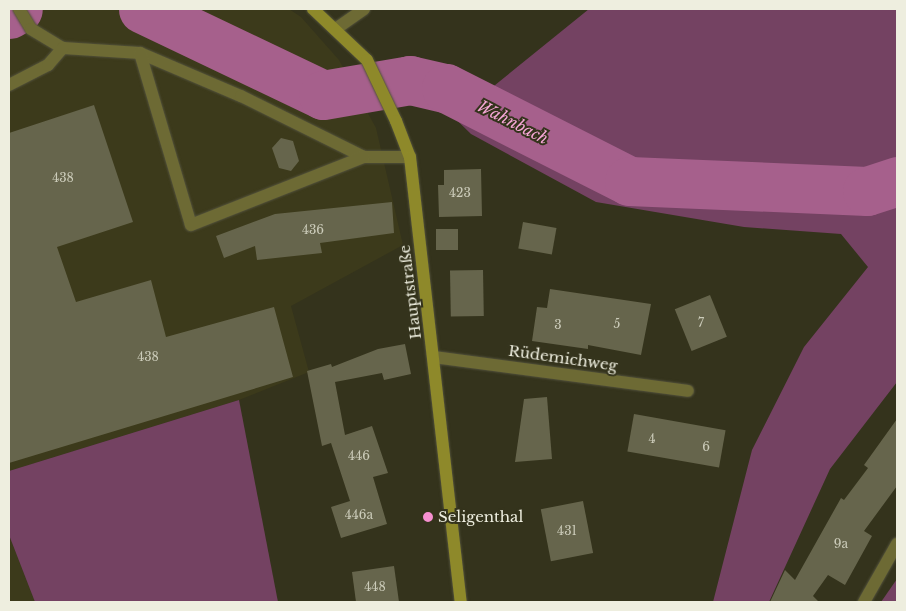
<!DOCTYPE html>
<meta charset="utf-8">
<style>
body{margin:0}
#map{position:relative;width:906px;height:611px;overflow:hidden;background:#34331c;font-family:"Libre Baskerville",serif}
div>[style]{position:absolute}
.built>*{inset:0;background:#3c3a1b}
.green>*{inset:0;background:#744262}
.river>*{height:49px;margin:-24.5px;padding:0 24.5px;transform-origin:24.5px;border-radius:24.5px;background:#a6608c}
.building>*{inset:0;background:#66654c;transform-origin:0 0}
.roads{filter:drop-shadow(0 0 1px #52513b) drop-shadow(0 0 1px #52513b)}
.service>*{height:12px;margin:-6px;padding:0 6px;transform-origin:6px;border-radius:6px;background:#6d6a34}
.minor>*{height:12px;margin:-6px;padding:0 6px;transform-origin:6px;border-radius:6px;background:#6d6a34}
.secondary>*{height:12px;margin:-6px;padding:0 6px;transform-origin:6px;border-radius:6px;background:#8e892a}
.dots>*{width:14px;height:14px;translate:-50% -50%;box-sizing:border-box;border:2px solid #34331c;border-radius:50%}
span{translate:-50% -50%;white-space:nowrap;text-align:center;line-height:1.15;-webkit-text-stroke:4px #34331c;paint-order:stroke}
.number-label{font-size:12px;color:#ccccba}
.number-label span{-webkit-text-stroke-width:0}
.street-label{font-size:15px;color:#eeeedf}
.poi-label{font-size:15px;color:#eeeedf}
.left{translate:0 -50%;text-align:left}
.water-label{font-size:16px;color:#f6a7d7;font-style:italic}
.frame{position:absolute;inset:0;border:10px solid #eeeedf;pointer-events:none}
</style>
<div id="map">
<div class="built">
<div style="clip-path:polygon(9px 9px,289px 9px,301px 17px,339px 60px,376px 128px,403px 245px,291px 306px,309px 372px,239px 400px,9px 471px,9px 38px,17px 34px,9px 21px)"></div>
<div style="clip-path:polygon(9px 535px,35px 602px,9px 602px)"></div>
</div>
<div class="green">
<div style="clip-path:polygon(589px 9px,897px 9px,897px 382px,830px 469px,769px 602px,713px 602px,752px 450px,804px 347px,868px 267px,841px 234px,744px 227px,596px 202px,471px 134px,429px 93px,479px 98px)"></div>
<div style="clip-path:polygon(239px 400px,278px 602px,35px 602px,9px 535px,9px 471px)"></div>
<div style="clip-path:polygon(897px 579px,897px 602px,881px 602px)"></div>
</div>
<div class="river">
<div style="left:143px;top:9px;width:199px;rotate:25.5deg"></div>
<div style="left:323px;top:95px;width:88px;rotate:-9.8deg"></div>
<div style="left:410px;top:80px;width:37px;rotate:13deg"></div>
<div style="left:446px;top:88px;width:205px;rotate:26.9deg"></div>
<div style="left:629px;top:181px;width:238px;rotate:2.4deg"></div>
<div style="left:867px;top:191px;width:32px;rotate:-18deg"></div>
<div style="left:9px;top:14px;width:10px;rotate:-29deg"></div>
</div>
<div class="building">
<div style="clip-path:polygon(94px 105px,133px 222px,57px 247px,76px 302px,151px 280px,166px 337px,274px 307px,293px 377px,9px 463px,9px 133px)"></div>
<div style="clip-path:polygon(281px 138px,293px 141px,299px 161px,291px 171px,279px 168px,272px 148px)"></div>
<div style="clip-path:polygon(481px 169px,482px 216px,439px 217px,438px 185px,444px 185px,444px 170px)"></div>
<div style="clip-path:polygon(392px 202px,394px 233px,320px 243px,322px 253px,257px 260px,255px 246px,224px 258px,216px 236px,275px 214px)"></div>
<div style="left:523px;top:222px;width:34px;height:27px;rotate:10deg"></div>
<div style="left:436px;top:229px;width:22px;height:21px"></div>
<div style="left:483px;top:270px;width:46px;height:33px;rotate:89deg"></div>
<div style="clip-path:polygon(550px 289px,651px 304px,641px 355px,588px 345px,588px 349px,532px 341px,537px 307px,547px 308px)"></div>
<div style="left:710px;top:295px;width:45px;height:38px;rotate:68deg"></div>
<div style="clip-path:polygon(405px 344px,411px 374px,384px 380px,382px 373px,335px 382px,345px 435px,372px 426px,388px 473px,373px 477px,387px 524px,341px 538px,331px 507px,350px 501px,331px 443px,322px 446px,307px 371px,331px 364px,332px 367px,378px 349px)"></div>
<div style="clip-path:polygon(547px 397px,552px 459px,515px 462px,524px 399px)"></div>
<div style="left:634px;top:414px;width:93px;height:38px;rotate:10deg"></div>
<div style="clip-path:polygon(897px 419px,897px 486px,864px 531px,872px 536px,845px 585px,828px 575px,813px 596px,819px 602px,770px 602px,785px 570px,795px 580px,841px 498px,844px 500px,868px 468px,864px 465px)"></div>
<div style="left:583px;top:501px;width:53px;height:43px;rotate:79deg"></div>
<div style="clip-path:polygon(394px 566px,399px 602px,356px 602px,352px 572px)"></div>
</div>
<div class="roads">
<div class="service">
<div style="left:19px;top:9px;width:23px;rotate:59deg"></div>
<div style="left:31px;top:29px;width:37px;rotate:31deg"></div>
<div style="left:63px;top:48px;width:77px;rotate:3.7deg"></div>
<div style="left:140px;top:53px;width:110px;rotate:23.1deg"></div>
<div style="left:241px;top:96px;width:137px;rotate:26.4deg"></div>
<div style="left:364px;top:157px;width:46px"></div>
<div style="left:140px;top:53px;width:179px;rotate:73.5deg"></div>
<div style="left:191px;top:225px;width:186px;rotate:-21.5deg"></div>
<div style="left:9px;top:85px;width:44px;rotate:-27.1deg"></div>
<div style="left:48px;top:65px;width:23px;rotate:-49deg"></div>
</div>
<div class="minor">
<div style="left:337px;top:28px;width:33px;rotate:-35deg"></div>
<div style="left:434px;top:357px;width:256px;rotate:7.6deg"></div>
<div style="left:864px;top:602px;width:67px;rotate:-60.4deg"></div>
</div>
<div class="secondary">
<div style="left:313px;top:9px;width:74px;rotate:43.4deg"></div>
<div style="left:367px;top:60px;width:68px;rotate:64.6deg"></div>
<div style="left:396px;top:121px;width:39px;rotate:69deg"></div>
<div style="left:410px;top:157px;width:448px;rotate:83.5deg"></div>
</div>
</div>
<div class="dots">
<div style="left:428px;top:517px;background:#f690d0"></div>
</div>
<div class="number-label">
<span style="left:63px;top:178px">438</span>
<span style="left:460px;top:193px">423</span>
<span style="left:313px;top:230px">436</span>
<span style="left:701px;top:323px">7</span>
<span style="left:617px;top:324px">5</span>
<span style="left:558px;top:325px">3</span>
<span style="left:148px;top:357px">438</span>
<span style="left:652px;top:439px">4</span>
<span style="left:706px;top:447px">6</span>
<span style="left:359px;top:456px">446</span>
<span style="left:359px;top:515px">446a</span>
<span style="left:567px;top:531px">431</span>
<span style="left:841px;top:544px">9a</span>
<span style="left:375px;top:587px">448</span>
</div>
<div class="street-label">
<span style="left:410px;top:292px;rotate:-97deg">Hauptstraße</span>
<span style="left:563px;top:358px;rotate:8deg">Rüdemichweg</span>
</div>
<div class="poi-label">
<span class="left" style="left:438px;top:517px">Seligenthal</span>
</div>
<div class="water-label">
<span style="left:513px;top:122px;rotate:27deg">Wahnbach</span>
</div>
<div class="frame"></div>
</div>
